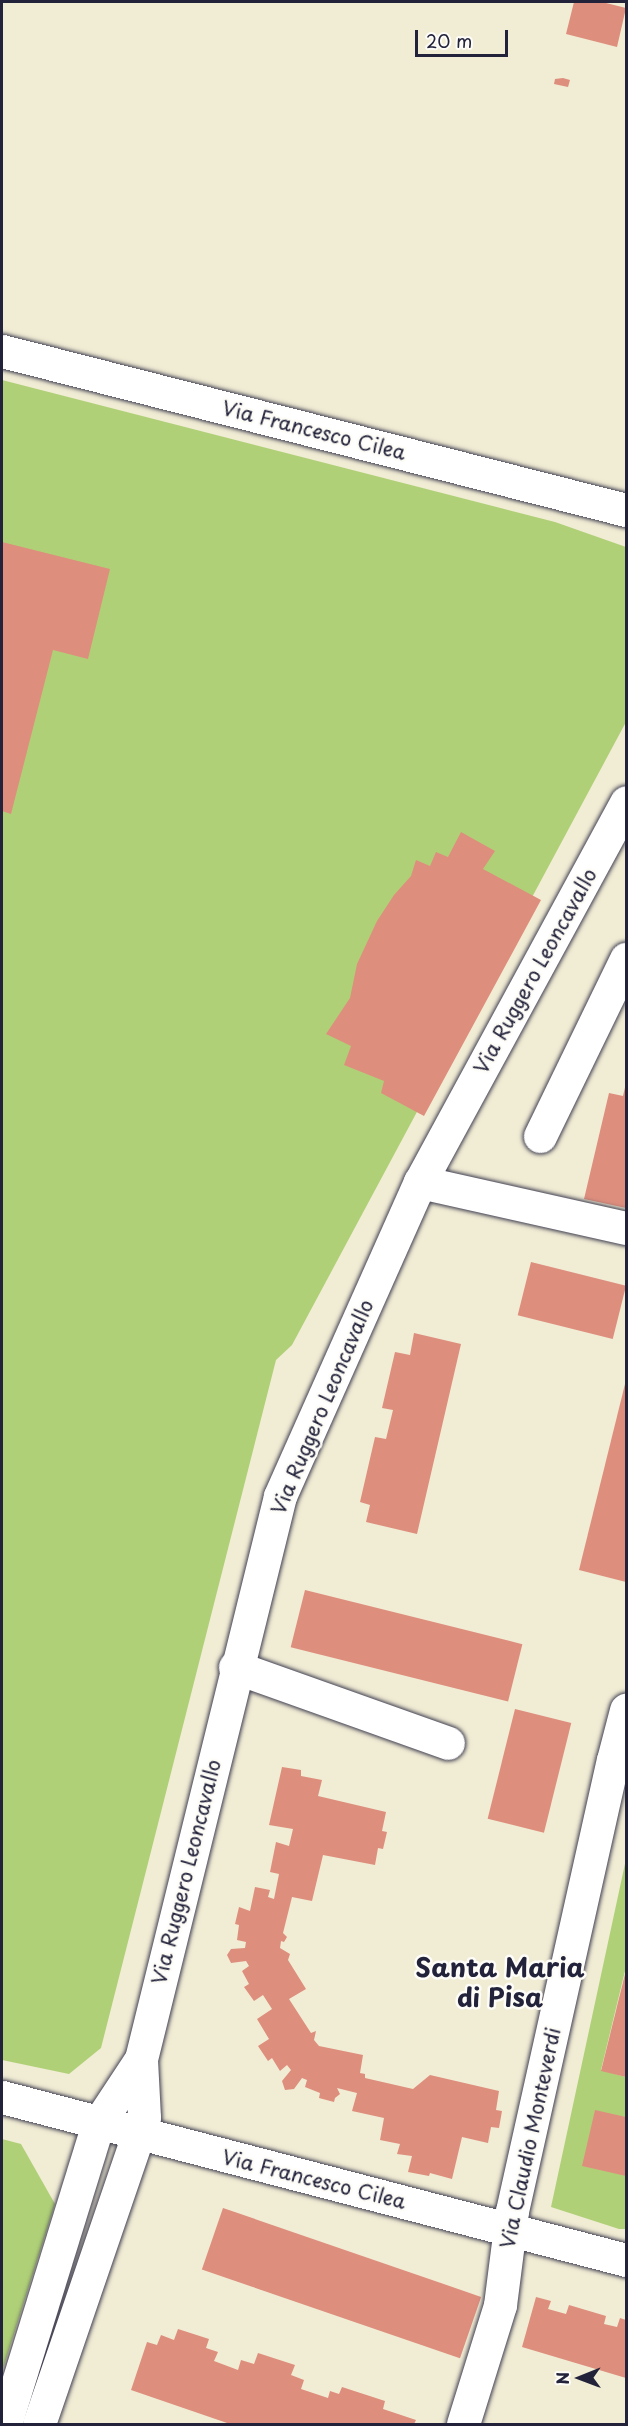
<!DOCTYPE html>
<style>
body{margin:0}
#map{position:relative;width:628px;height:2426px;overflow:hidden;background:#f1ecd4;font-family:"Playpen Sans",sans-serif}
div>[style]{position:absolute}
.green>*{inset:0;background:#b0d078}
.building>*{inset:0;background:#de8e7d;transform-origin:0 0}
.roads{filter:drop-shadow(0 0 2px #414052) drop-shadow(0 0 2px #414052)}
.minor>*{height:33px;margin:-16.5px;padding:0 16.5px;transform-origin:16.5px;border-radius:16.5px;background:#fff}
span{translate:-50% -50%;white-space:nowrap;text-align:center;line-height:1.15;-webkit-text-stroke:5px #fdfcf7;paint-order:stroke}
.street-label{font-size:20px;color:#22223b}
.district-label{font-size:26px;color:#22223b;font-weight:700}
.frame{position:absolute;inset:0;border:3px solid #22223b;pointer-events:none}
.north{position:absolute;left:550px;top:2348px;width:60px;height:60px;-webkit-text-stroke:4px #fdfcf7;paint-order:stroke;rotate:269deg;font-size:16px;font-weight:700;line-height:24px;text-align:center;color:#22223b}
.north::after{content:'';display:block;margin:auto;width:21px;height:27px;background:#22223b;clip-path:polygon(50% 0,100% 100%,50% 72%,0 100%)}
.scale{position:absolute;left:415px;top:30px;width:93px;height:27px;box-sizing:border-box;border:3px solid #22223b;border-top:0;padding-left:8px;font-size:18px;line-height:21px;white-space:nowrap;color:#22223b;-webkit-text-stroke:4px #fdfcf7;paint-order:stroke}
</style>
<div id="map">
<div class="green">
<div style="clip-path:polygon(2px 380px,555px 522px,626px 547px,626px 722px,292px 1345px,276px 1360px,101px 2048px,69px 2074px,2px 2060px)"></div>
<div style="clip-path:polygon(626px 1859px,626px 1967px,601px 2070px,626px 2077px,626px 2229px,619px 2229px,551px 2207px)"></div>
<div style="clip-path:polygon(2px 2139px,21px 2144px,55px 2204px,2px 2372px)"></div>
</div>
<div class="building">
<div style="clip-path:polygon(574px 2px,602px 2px,626px 8px,617px 47px,566px 34px)"></div>
<div style="clip-path:polygon(563px 78px,570px 80px,568px 87px,554px 84px,555px 79px)"></div>
<div style="clip-path:polygon(2px 542px,110px 569px,88px 659px,53px 650px,11px 814px,2px 811px)"></div>
<div style="clip-path:polygon(461px 832px,495px 851px,483px 869px,541px 900px,424px 1116px,381px 1093px,384px 1081px,344px 1065px,351px 1046px,326px 1034px,350px 998px,357px 964px,377px 921px,394px 895px,411px 876px,416px 860px,430px 866px,436px 852px,448px 857px)"></div>
<div style="clip-path:polygon(626px 1083px,626px 1208px,584px 1199px,609px 1093px,623px 1096px)"></div>
<div style="left:531px;top:1262px;width:98px;height:55px;rotate:14deg"></div>
<div style="clip-path:polygon(414px 1333px,461px 1344px,417px 1534px,366px 1522px,370px 1505px,360px 1502px,375px 1437px,386px 1439px,393px 1410px,382px 1408px,395px 1352px,410px 1355px)"></div>
<div style="clip-path:polygon(626px 1380px,626px 1582px,579px 1570px)"></div>
<div style="left:305px;top:1590px;width:224px;height:59px;rotate:14deg"></div>
<div style="left:515px;top:1709px;width:58px;height:113px;rotate:14deg"></div>
<div style="clip-path:polygon(282px 1767px,301px 1770px,301px 1776px,322px 1780px,318px 1796px,386px 1812px,382px 1831px,387px 1832px,383px 1849px,378px 1848px,375px 1865px,323px 1855px,312px 1901px,292px 1897px,283px 1933px,287px 1937px,284px 1942px,281px 1941px,280px 1948px,290px 1954px,288px 1960px,306px 1989px,289px 1999px,311px 2033px,316px 2031px,314px 2040px,319px 2046px,363px 2055px,360px 2073px,365px 2074px,365px 2078px,413px 2089px,430px 2075px,499px 2091px,496px 2110px,502px 2111px,499px 2128px,491px 2127px,488px 2143px,462px 2137px,452px 2179px,430px 2173px,429px 2176px,408px 2172px,412px 2156px,397px 2154px,400px 2144px,380px 2140px,384px 2118px,352px 2111px,357px 2093px,337px 2088px,340px 2094px,335px 2098px,334px 2102px,319px 2098px,320px 2093px,305px 2087px,307px 2080px,302px 2078px,294px 2089px,285px 2090px,282px 2081px,291px 2070px,287px 2065px,280px 2071px,272px 2058px,268px 2061px,258px 2046px,269px 2039px,257px 2019px,272px 2009px,263px 1995px,254px 2001px,244px 1987px,249px 1984px,242px 1971px,249px 1966px,246px 1961px,231px 1963px,227px 1955px,231px 1949px,245px 1948px,246px 1942px,237px 1940px,239px 1925px,235px 1924px,239px 1907px,250px 1911px,255px 1887px,270px 1890px,268px 1897px,274px 1899px,279px 1874px,270px 1872px,276px 1842px,289px 1846px,293px 1829px,269px 1825px)"></div>
<div style="clip-path:polygon(626px 1970px,626px 2077px,601px 2071px)"></div>
<div style="clip-path:polygon(595px 2110px,626px 2117px,626px 2176px,582px 2166px)"></div>
<div style="left:223px;top:2208px;width:273px;height:65px;rotate:19deg"></div>
<div style="clip-path:polygon(536px 2297px,551px 2301px,548px 2309px,566px 2314px,569px 2305px,606px 2316px,604px 2324px,617px 2327px,620px 2318px,626px 2320px,626px 2378px,522px 2347px)"></div>
<div style="clip-path:polygon(178px 2329px,209px 2339px,206px 2348px,218px 2352px,214px 2361px,238px 2370px,241px 2360px,254px 2364px,258px 2353px,295px 2365px,291px 2375px,304px 2380px,301px 2389px,328px 2398px,330px 2391px,339px 2394px,342px 2387px,385px 2401px,383px 2409px,416px 2420px,414px 2424px,230px 2424px,131px 2390px,147px 2342px,157px 2345px,161px 2335px,174px 2340px)"></div>
</div>
<div class="roads">
<div class="minor">
<div style="left:2px;top:351px;width:644px;rotate:14.3deg"></div>
<div style="left:540px;top:1136px;width:197px;rotate:-64.1deg"></div>
<div style="left:420px;top:1182px;width:211px;rotate:12.6deg"></div>
<div style="left:235px;top:1667px;width:226px;rotate:19.6deg"></div>
<div style="left:2px;top:2097px;width:645px;rotate:14.64deg"></div>
<div style="left:5px;top:2424px;width:314px;rotate:-72.8deg"></div>
<div style="left:98px;top:2124px;width:78px;rotate:-56.5deg"></div>
<div style="left:141px;top:2059px;width:580px;rotate:-76.13deg"></div>
<div style="left:280px;top:1496px;width:344px;rotate:-66deg"></div>
<div style="left:420px;top:1182px;width:432px;rotate:-61.5deg"></div>
<div style="left:39px;top:2424px;width:324px;rotate:-71.1deg"></div>
<div style="left:144px;top:2117px;width:58px;rotate:-93deg"></div>
<div style="left:463px;top:2424px;width:125px;rotate:-72.7deg"></div>
<div style="left:500px;top:2305px;width:95px;rotate:-82.7deg"></div>
<div style="left:512px;top:2211px;width:462px;rotate:-77.4deg"></div>
<div style="left:613px;top:1760px;width:52px;rotate:-75.4deg"></div>
</div>
</div>
<div class="street-label">
<span style="left:314px;top:430px;rotate:14deg">Via Francesco Cilea</span>
<span style="left:535px;top:971px;rotate:-61deg">Via Ruggero Leoncavallo</span>
<span style="left:322px;top:1407px;rotate:-67deg">Via Ruggero Leoncavallo</span>
<span style="left:186px;top:1872px;rotate:-76deg">Via Ruggero Leoncavallo</span>
<span style="left:530px;top:2138px;rotate:-78deg">Via Claudio Monteverdi</span>
<span style="left:314px;top:2179px;rotate:14deg">Via Francesco Cilea</span>
</div>
<div class="district-label">
<span style="left:500px;top:1982px">Santa Maria<br>di Pisa</span>
</div>
<div class="frame"></div>
<div class="north">N</div>
<div class="scale">20 m</div>
</div>
